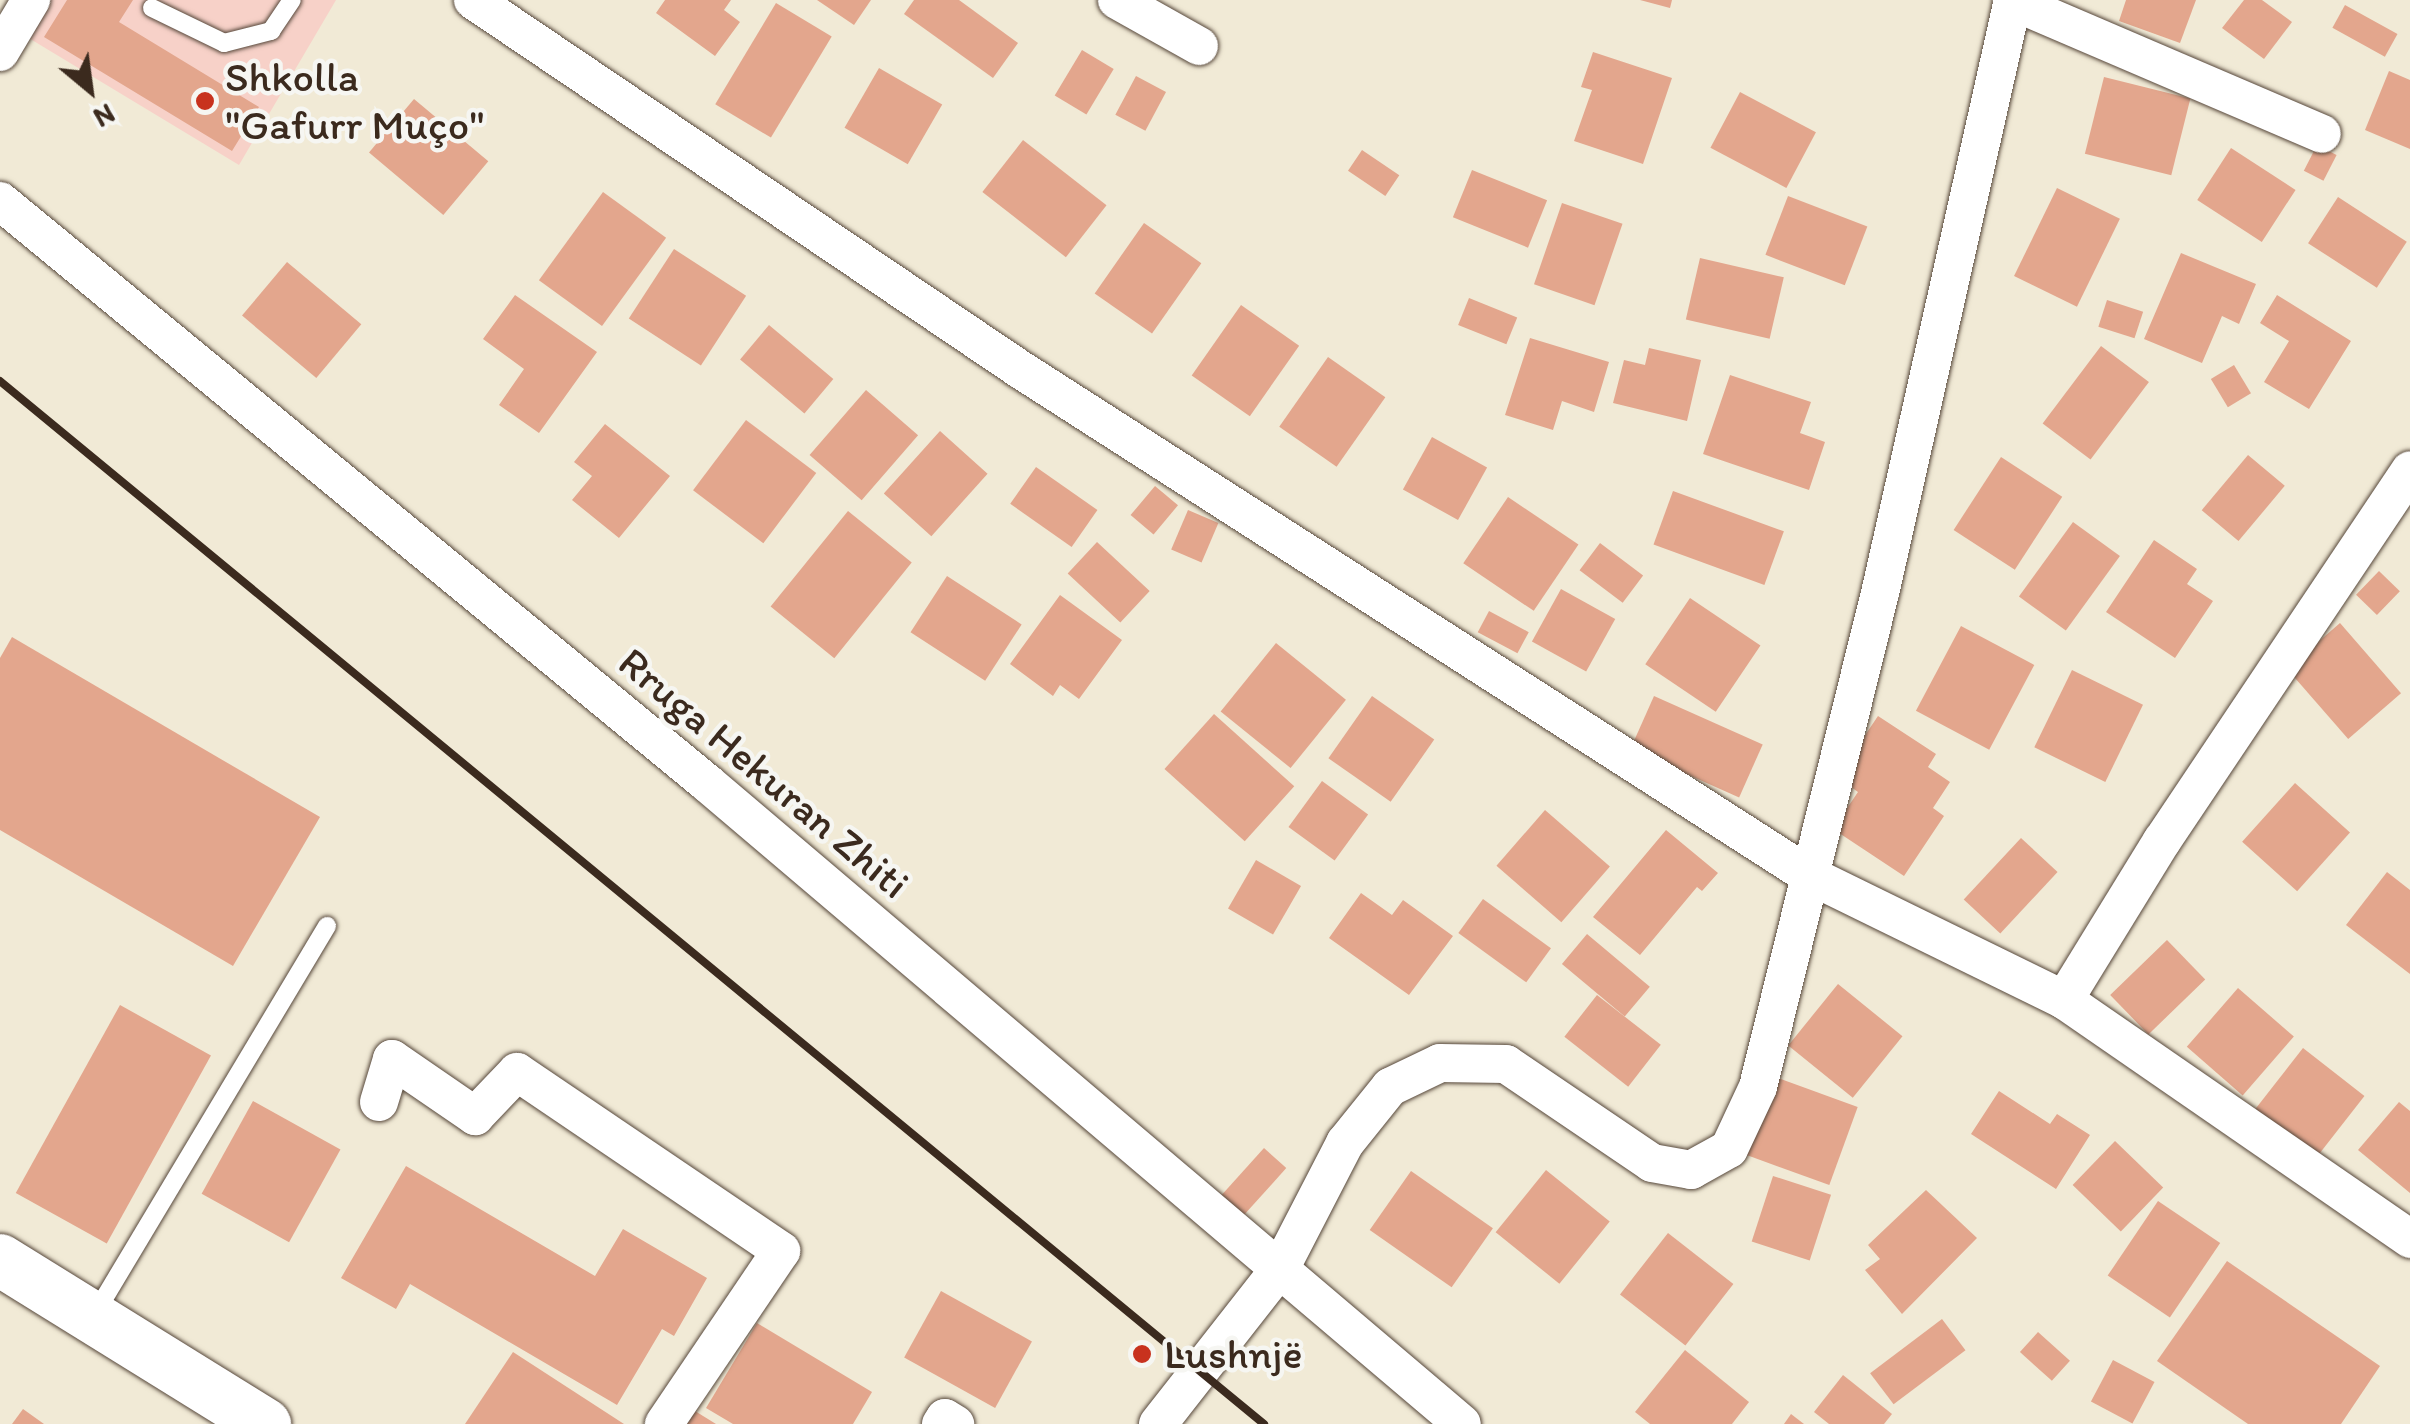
<!DOCTYPE html>
<meta charset="utf-8">
<style>
body{margin:0}
#map{position:relative;width:2410px;height:1424px;overflow:hidden;background:#f1ead6;font-family:Itim,sans-serif}
div>[style]{position:absolute}
.built>*{inset:0;background:#f7d1c8}
.building>*{inset:0;background:#e3a68d;transform-origin:0 0}
.roads{filter:drop-shadow(0 0 2px #56473a) drop-shadow(0 0 2px #56473a)}
.service>*{height:18px;margin:-9px;padding:0 9px;transform-origin:9px;border-radius:9px;background:#fff}
.minor>*{height:38px;margin:-19px;padding:0 19px;transform-origin:19px;border-radius:19px;background:#fff}
.secondary>*{height:52px;margin:-26px;padding:0 26px;transform-origin:26px;border-radius:26px;background:#fff}
.rail>*{height:8px;margin:-4px;padding:0 4px;transform-origin:4px;border-radius:4px;background:#3b2a1e}
.dots>*{width:28px;height:28px;translate:-50% -50%;box-sizing:border-box;border:5px solid #f6f6f2;border-radius:50%}
span{translate:-50% -50%;white-space:nowrap;text-align:center;line-height:1.15;-webkit-text-stroke:9px #f6f6f2;paint-order:stroke}
.poi-label{font-size:42px;color:#3b2a1e}
.left{translate:0 -50%;text-align:left}
.street-label{font-size:42px;color:#3b2a1e}
.north{position:absolute;left:40px;top:40px;width:100px;height:100px;-webkit-text-stroke:8px #f6f6f2;paint-order:stroke;rotate:151deg;font-size:28px;font-weight:700;line-height:40px;text-align:center;color:#3b2a1e}
.north::after{content:'';display:block;margin:auto;width:35px;height:45px;background:#3b2a1e;clip-path:polygon(50% 0,100% 100%,50% 72%,0 100%)}
</style>
<div id="map">
<div class="built">
<div style="clip-path:polygon(49px 0,336px 0,239px 165px,27px 37px)"></div>
</div>
<div class="building">
<div style="clip-path:polygon(67px 0,133px 0,119px 22px,259px 107px,232px 151px,44px 37px)"></div>
<div style="clip-path:polygon(665px 0,731px 0,724px 10px,740px 22px,715px 56px,656px 13px)"></div>
<div style="clip-path:polygon(817px 0,871px 0,854px 25px)"></div>
<div style="clip-path:polygon(914px 0,959px 0,1018px 43px,993px 78px,904px 14px)"></div>
<div style="clip-path:polygon(1640px 0,1672px 0,1670px 8px)"></div>
<div style="clip-path:polygon(2126px 0,2196px 0,2180px 43px,2119px 21px)"></div>
<div style="clip-path:polygon(2244px 0,2262px 0,2292px 22px,2264px 59px,2222px 28px)"></div>
<div style="left:776px;top:3px;width:65px;height:118px;rotate:31deg"></div>
<div style="left:2345px;top:5px;width:60px;height:26px;rotate:29deg"></div>
<div style="left:1082px;top:50px;width:37px;height:53px;rotate:31deg"></div>
<div style="clip-path:polygon(1593px 52px,1672px 78px,1643px 164px,1574px 141px,1592px 90px,1581px 87px)"></div>
<div style="left:879px;top:68px;width:73px;height:69px;rotate:30deg"></div>
<div style="clip-path:polygon(2389px 71px,2410px 80px,2410px 149px,2365px 130px)"></div>
<div style="left:1136px;top:76px;width:34px;height:44px;rotate:28deg"></div>
<div style="left:2104px;top:77px;width:89px;height:79px;rotate:14deg"></div>
<div style="left:1740px;top:92px;width:86px;height:63px;rotate:28deg"></div>
<div style="left:414px;top:99px;width:97px;height:70px;rotate:40deg"></div>
<div style="left:1023px;top:140px;width:106px;height:66px;rotate:38deg"></div>
<div style="left:2317px;top:145px;width:22px;height:29px;rotate:27deg"></div>
<div style="left:2231px;top:148px;width:77px;height:62px;rotate:33deg"></div>
<div style="left:1362px;top:150px;width:45px;height:25px;rotate:34deg"></div>
<div style="left:1472px;top:170px;width:81px;height:51px;rotate:22deg"></div>
<div style="left:2057px;top:188px;width:70px;height:98px;rotate:26deg"></div>
<div style="left:603px;top:192px;width:78px;height:109px;rotate:36deg"></div>
<div style="left:1788px;top:196px;width:85px;height:63px;rotate:21deg"></div>
<div style="left:2338px;top:197px;width:82px;height:55px;rotate:33deg"></div>
<div style="left:1562px;top:203px;width:64px;height:86px;rotate:19deg"></div>
<div style="left:1144px;top:223px;width:70px;height:86px;rotate:35deg"></div>
<div style="left:674px;top:249px;width:86px;height:83px;rotate:33deg"></div>
<div style="clip-path:polygon(2181px 253px,2256px 284px,2239px 324px,2222px 316px,2202px 363px,2144px 339px)"></div>
<div style="left:1700px;top:258px;width:86px;height:63px;rotate:13deg"></div>
<div style="left:287px;top:262px;width:97px;height:70px;rotate:40deg"></div>
<div style="clip-path:polygon(515px 295px,597px 352px,539px 433px,499px 405px,524px 369px,483px 339px)"></div>
<div style="clip-path:polygon(2277px 295px,2351px 341px,2309px 409px,2264px 382px,2289px 341px,2260px 323px)"></div>
<div style="left:1469px;top:298px;width:52px;height:29px;rotate:22deg"></div>
<div style="left:2107px;top:300px;width:38px;height:28px;rotate:18deg"></div>
<div style="left:1241px;top:305px;width:71px;height:86px;rotate:35deg"></div>
<div style="left:769px;top:325px;width:84px;height:45px;rotate:40deg"></div>
<div style="clip-path:polygon(1530px 338px,1609px 362px,1594px 412px,1562px 401px,1553px 430px,1505px 415px)"></div>
<div style="left:2101px;top:346px;width:60px;height:97px;rotate:37deg"></div>
<div style="clip-path:polygon(1649px 348px,1701px 360px,1687px 421px,1613px 403px,1624px 360px,1645px 365px)"></div>
<div style="left:1328px;top:357px;width:70px;height:85px;rotate:35deg"></div>
<div style="left:2234px;top:365px;width:33px;height:27px;rotate:59deg"></div>
<div style="clip-path:polygon(1730px 375px,1811px 402px,1800px 433px,1825px 442px,1809px 490px,1703px 454px)"></div>
<div style="left:866px;top:390px;width:69px;height:86px;rotate:41deg"></div>
<div style="left:746px;top:420px;width:88px;height:88px;rotate:37deg"></div>
<div style="clip-path:polygon(605px 424px,670px 476px,619px 538px,572px 500px,592px 476px,574px 462px)"></div>
<div style="left:940px;top:431px;width:64px;height:84px;rotate:42deg"></div>
<div style="left:1432px;top:437px;width:63px;height:60px;rotate:29deg"></div>
<div style="left:2248px;top:455px;width:48px;height:72px;rotate:40deg"></div>
<div style="left:2001px;top:457px;width:73px;height:87px;rotate:33deg"></div>
<div style="left:1036px;top:467px;width:75px;height:45px;rotate:35deg"></div>
<div style="left:1155px;top:486px;width:30px;height:38px;rotate:40deg"></div>
<div style="left:1673px;top:491px;width:118px;height:57px;rotate:20deg"></div>
<div style="left:1508px;top:497px;width:85px;height:80px;rotate:34deg"></div>
<div style="left:1188px;top:510px;width:33px;height:43px;rotate:23deg"></div>
<div style="left:848px;top:511px;width:82px;height:123px;rotate:39deg"></div>
<div style="left:2073px;top:522px;width:58px;height:92px;rotate:36deg"></div>
<div style="clip-path:polygon(2154px 540px,2197px 569px,2187px 584px,2213px 601px,2175px 658px,2106px 612px)"></div>
<div style="left:1097px;top:542px;width:72px;height:43px;rotate:43deg"></div>
<div style="left:1600px;top:543px;width:54px;height:34px;rotate:37deg"></div>
<div style="left:2379px;top:571px;width:29px;height:33px;rotate:44deg"></div>
<div style="left:947px;top:576px;width:89px;height:67px;rotate:33deg"></div>
<div style="left:1561px;top:589px;width:62px;height:60px;rotate:29deg"></div>
<div style="clip-path:polygon(1060px 595px,1122px 640px,1079px 699px,1060px 685px,1053px 696px,1010px 664px)"></div>
<div style="left:1690px;top:598px;width:85px;height:80px;rotate:34deg"></div>
<div style="left:1489px;top:611px;width:45px;height:24px;rotate:28deg"></div>
<div style="left:2340px;top:623px;width:93px;height:70px;rotate:49deg"></div>
<div style="left:1961px;top:626px;width:83px;height:96px;rotate:28deg"></div>
<div style="clip-path:polygon(12px 637px,320px 817px,233px 966px,0 830px,0 658px)"></div>
<div style="left:1276px;top:643px;width:90px;height:88px;rotate:39deg"></div>
<div style="left:2072px;top:670px;width:79px;height:86px;rotate:26deg"></div>
<div style="left:1372px;top:696px;width:76px;height:76px;rotate:35deg"></div>
<div style="left:1654px;top:696px;width:119px;height:58px;rotate:24deg"></div>
<div style="left:1214px;top:714px;width:108px;height:74px;rotate:42deg"></div>
<div style="clip-path:polygon(1878px 716px,1936px 754px,1928px 767px,1950px 782px,1933px 808px,1944px 816px,1904px 876px,1833px 829px,1858px 792px,1837px 777px)"></div>
<div style="left:1322px;top:781px;width:57px;height:57px;rotate:36deg"></div>
<div style="left:2295px;top:783px;width:74px;height:79px;rotate:42deg"></div>
<div style="left:1545px;top:810px;width:86px;height:74px;rotate:41deg"></div>
<div style="clip-path:polygon(1666px 830px,1718px 873px,1702px 891px,1697px 887px,1640px 955px,1593px 917px)"></div>
<div style="left:2021px;top:838px;width:50px;height:84px;rotate:43deg"></div>
<div style="left:1256px;top:860px;width:52px;height:56px;rotate:30deg"></div>
<div style="clip-path:polygon(2387px 872px,2410px 890px,2410px 974px,2346px 925px)"></div>
<div style="clip-path:polygon(1361px 893px,1392px 915px,1403px 900px,1453px 936px,1409px 995px,1329px 938px)"></div>
<div style="left:1483px;top:899px;width:84px;height:42px;rotate:36deg"></div>
<div style="left:1587px;top:934px;width:82px;height:39px;rotate:40deg"></div>
<div style="left:2167px;top:940px;width:55px;height:79px;rotate:46deg"></div>
<div style="left:1838px;top:984px;width:83px;height:79px;rotate:39deg"></div>
<div style="left:2238px;top:988px;width:74px;height:78px;rotate:41deg"></div>
<div style="left:1597px;top:995px;width:81px;height:53px;rotate:38deg"></div>
<div style="left:120px;top:1005px;width:104px;height:215px;rotate:29deg"></div>
<div style="left:2303px;top:1048px;width:78px;height:85px;rotate:38deg"></div>
<div style="left:1775px;top:1077px;width:88px;height:83px;rotate:20deg"></div>
<div style="clip-path:polygon(1999px 1091px,2050px 1124px,2057px 1114px,2090px 1135px,2056px 1189px,1971px 1134px)"></div>
<div style="left:253px;top:1101px;width:100px;height:106px;rotate:29deg"></div>
<div style="clip-path:polygon(2399px 1102px,2410px 1111px,2410px 1193px,2358px 1150px)"></div>
<div style="left:2115px;top:1141px;width:67px;height:61px;rotate:44deg"></div>
<div style="left:1264px;top:1148px;width:30px;height:69px;rotate:42deg"></div>
<div style="clip-path:polygon(406px 1166px,595px 1276px,623px 1229px,707px 1278px,674px 1336px,662px 1329px,617px 1405px,410px 1284px,396px 1309px,341px 1278px)"></div>
<div style="left:1546px;top:1170px;width:82px;height:80px;rotate:39deg"></div>
<div style="left:1411px;top:1171px;width:100px;height:72px;rotate:35deg"></div>
<div style="left:1773px;top:1176px;width:61px;height:69px;rotate:18deg"></div>
<div style="clip-path:polygon(1926px 1190px,1977px 1238px,1902px 1314px,1865px 1270px,1880px 1259px,1868px 1245px)"></div>
<div style="left:2158px;top:1201px;width:75px;height:90px;rotate:34deg"></div>
<div style="left:1668px;top:1233px;width:83px;height:78px;rotate:38deg"></div>
<div style="clip-path:polygon(2227px 1261px,2380px 1366px,2341px 1424px,2248px 1424px,2157px 1361px)"></div>
<div style="left:941px;top:1291px;width:104px;height:76px;rotate:29deg"></div>
<div style="left:1942px;top:1319px;width:39px;height:90px;rotate:53deg"></div>
<div style="clip-path:polygon(757px 1323px,872px 1392px,853px 1424px,733px 1424px,706px 1408px)"></div>
<div style="left:2038px;top:1332px;width:43px;height:27px;rotate:42deg"></div>
<div style="clip-path:polygon(1685px 1350px,1749px 1402px,1732px 1424px,1650px 1424px,1635px 1412px)"></div>
<div style="clip-path:polygon(513px 1352px,624px 1424px,465px 1424px)"></div>
<div style="left:2113px;top:1360px;width:47px;height:47px;rotate:28deg"></div>
<div style="clip-path:polygon(1843px 1375px,1892px 1414px,1884px 1424px,1829px 1424px,1814px 1412px)"></div>
<div style="clip-path:polygon(23px 1409px,44px 1424px,12px 1424px)"></div>
<div style="clip-path:polygon(695px 1411px,716px 1424px,687px 1424px)"></div>
<div style="clip-path:polygon(1791px 1414px,1804px 1424px,1784px 1424px)"></div>
</div>
<div class="roads">
<div class="service">
<div style="left:152px;top:8px;width:80px;rotate:25.9deg"></div>
<div style="left:224px;top:43px;width:49px;rotate:-14.3deg"></div>
<div style="left:271px;top:31px;width:37px;rotate:-56deg"></div>
<div style="left:96px;top:1312px;width:450px;rotate:-59.1deg"></div>
</div>
<div class="minor">
<div style="left:473px;top:0;width:661px;rotate:34.03deg"></div>
<div style="left:1021px;top:370px;width:934px;rotate:32.67deg"></div>
<div style="left:1807px;top:874px;width:286px;rotate:26.1deg"></div>
<div style="left:2064px;top:1000px;width:421px;rotate:34.6deg"></div>
<div style="left:1117px;top:0;width:94px;rotate:29.3deg"></div>
<div style="left:2012px;top:1px;width:337px;rotate:23.2deg"></div>
<div style="left:0;top:52px;width:61px;rotate:-59.2deg"></div>
<div style="left:0;top:201px;width:916px;rotate:39.46deg"></div>
<div style="left:707px;top:783px;width:990px;rotate:40.33deg"></div>
<div style="left:2064px;top:1000px;width:187px;rotate:-58.4deg"></div>
<div style="left:2162px;top:841px;width:446px;rotate:-56.2deg"></div>
<div style="left:379px;top:1102px;width:45px;rotate:-73.2deg"></div>
<div style="left:392px;top:1059px;width:101px;rotate:34.5deg"></div>
<div style="left:475px;top:1116px;width:61px;rotate:-46.3deg"></div>
<div style="left:517px;top:1072px;width:319px;rotate:34.1deg"></div>
<div style="left:781px;top:1251px;width:209px;rotate:124.1deg"></div>
<div style="left:941px;top:1424px;width:7px;rotate:-56deg"></div>
<div style="left:945px;top:1418px;width:12px;rotate:31deg"></div>
<div style="left:1158px;top:1424px;width:199px;rotate:-51.9deg"></div>
<div style="left:1281px;top:1267px;width:140px;rotate:-62.7deg"></div>
<div style="left:1345px;top:1143px;width:72px;rotate:-51.2deg"></div>
<div style="left:1390px;top:1087px;width:55px;rotate:-25.6deg"></div>
<div style="left:1440px;top:1063px;width:66px;rotate:0.9deg"></div>
<div style="left:1506px;top:1064px;width:176px;rotate:34.1deg"></div>
<div style="left:1652px;top:1163px;width:40px;rotate:10deg"></div>
<div style="left:1691px;top:1170px;width:43px;rotate:-28.9deg"></div>
<div style="left:1729px;top:1149px;width:68px;rotate:-64.9deg"></div>
<div style="left:1758px;top:1087px;width:513px;rotate:-76.13deg"></div>
<div style="left:1881px;top:589px;width:604px;rotate:-77.37deg"></div>
</div>
<div class="secondary">
<div style="left:0;top:1260px;width:312px;rotate:31.8deg"></div>
</div>
</div>
<div class="rail">
<div style="left:0;top:381px;width:1639px;rotate:39.53deg"></div>
</div>
<div class="dots">
<div style="left:205px;top:101px;background:#c8321e"></div>
<div style="left:1142px;top:1354px;background:#c8321e"></div>
</div>
<div class="poi-label">
<span class="left" style="left:225px;top:101px">Shkolla<br>"Gafurr Muço"</span>
<span class="left" style="left:1164px;top:1354px">Lushnjë</span>
</div>
<div class="street-label">
<span style="left:764px;top:773px;rotate:40deg">Rruga Hekuran Zhiti</span>
</div>
<div class="north">N</div>
</div>
